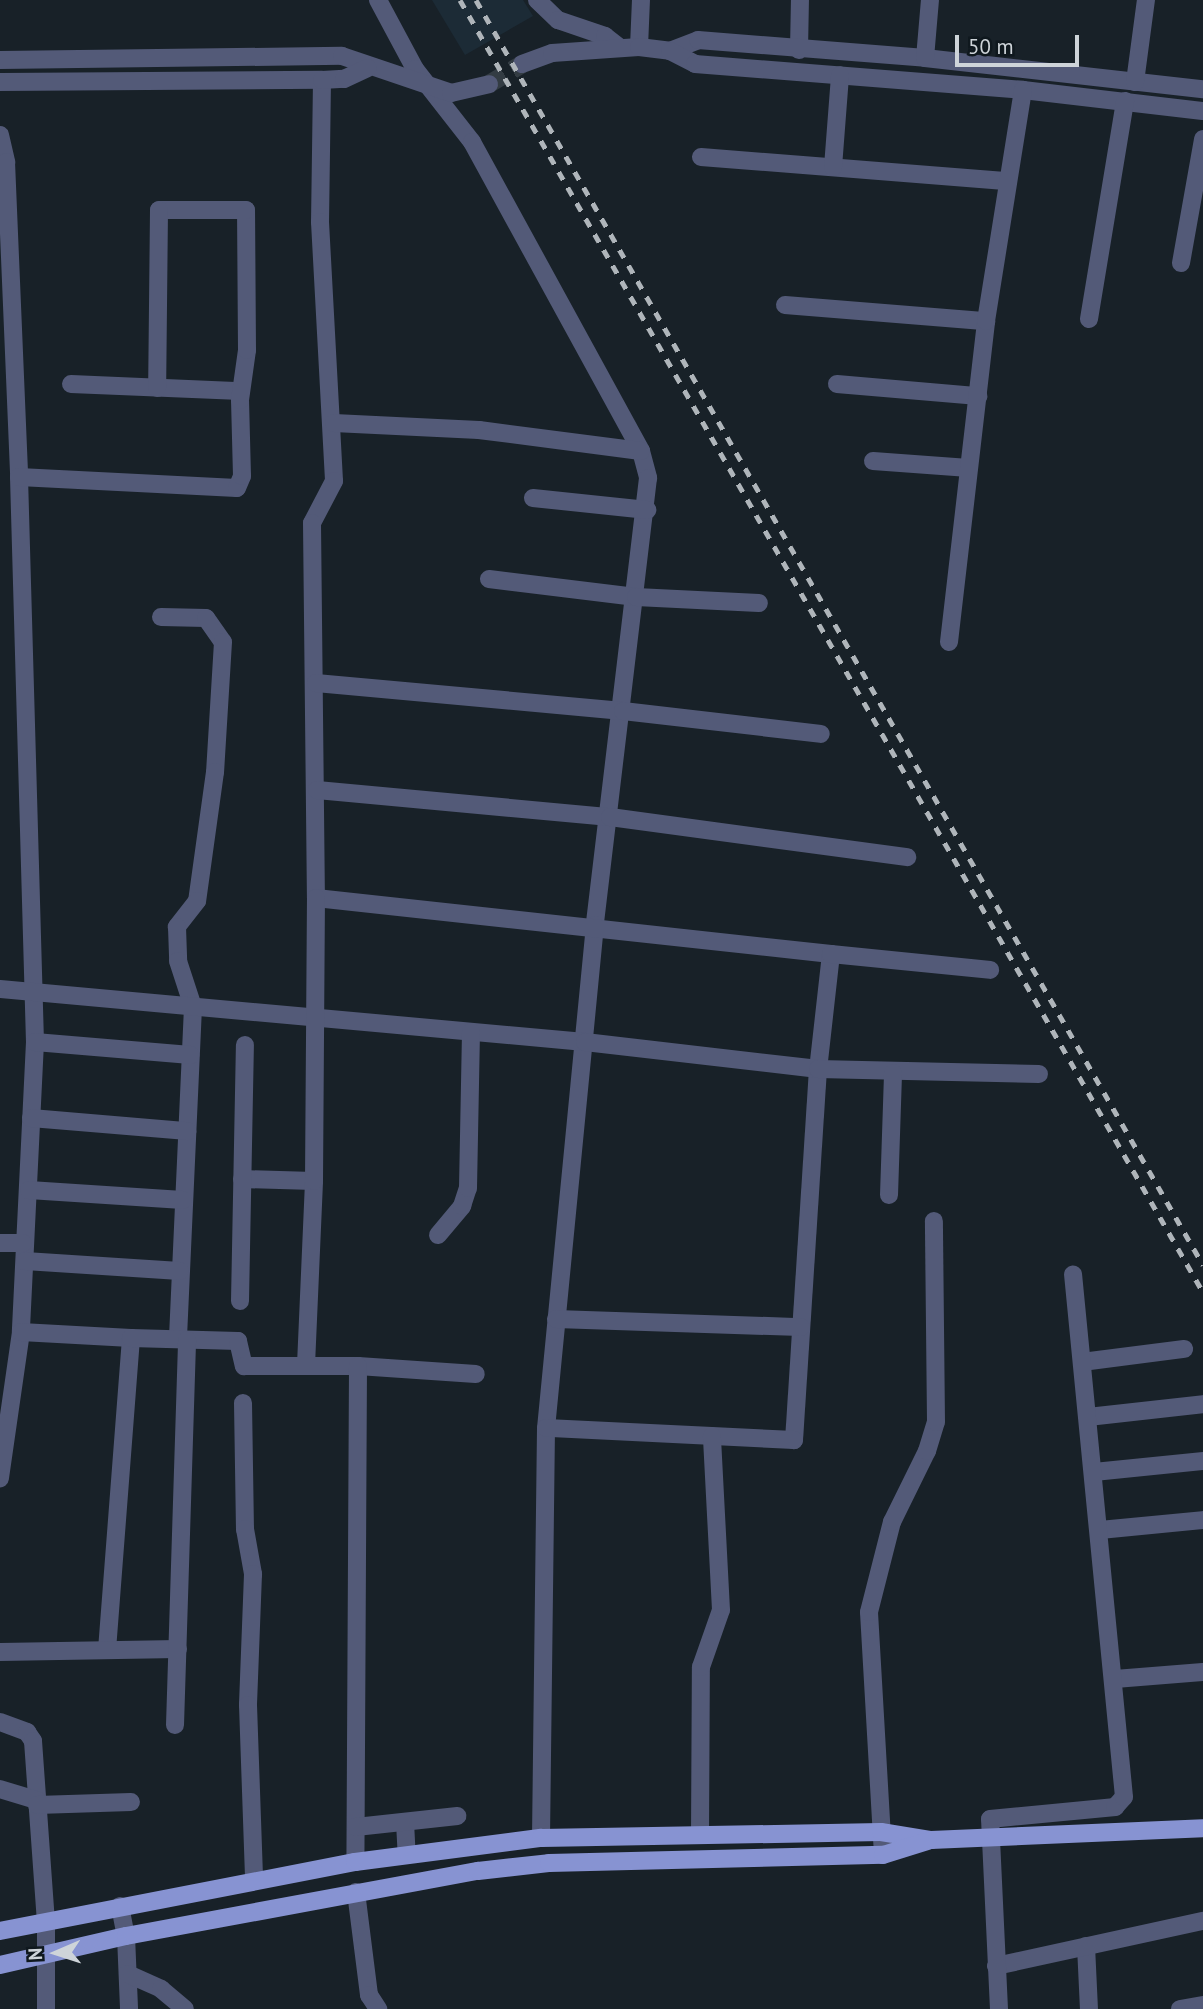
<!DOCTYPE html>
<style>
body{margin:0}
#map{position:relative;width:1203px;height:2009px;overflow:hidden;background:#182128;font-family:"PT Sans",sans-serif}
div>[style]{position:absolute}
.built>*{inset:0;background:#1c2b36}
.minor-tunnel>*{height:18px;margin-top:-9px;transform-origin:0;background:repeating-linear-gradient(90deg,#333c43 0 18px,transparent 0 27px)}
.minor>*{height:18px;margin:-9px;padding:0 9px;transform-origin:9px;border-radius:9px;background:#535a78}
.major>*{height:18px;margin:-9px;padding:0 9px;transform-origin:9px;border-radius:9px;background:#8793d2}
.rail>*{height:5px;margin-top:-2.5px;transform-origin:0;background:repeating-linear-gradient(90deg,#afb5ba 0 9px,transparent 0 18px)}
span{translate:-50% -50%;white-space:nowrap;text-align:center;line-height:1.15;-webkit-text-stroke:5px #0f181e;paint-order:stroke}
.north{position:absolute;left:21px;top:1918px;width:70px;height:70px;-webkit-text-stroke:5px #0f181e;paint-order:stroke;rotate:267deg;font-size:19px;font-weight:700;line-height:28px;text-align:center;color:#ced4d9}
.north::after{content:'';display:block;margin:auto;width:24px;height:32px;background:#ced4d9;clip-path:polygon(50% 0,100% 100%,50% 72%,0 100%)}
.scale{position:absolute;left:955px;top:35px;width:124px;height:32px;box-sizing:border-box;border:4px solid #ced4d9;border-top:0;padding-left:9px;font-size:21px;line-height:24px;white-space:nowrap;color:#ced4d9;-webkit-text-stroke:5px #0f181e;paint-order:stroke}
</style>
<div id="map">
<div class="built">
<div style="clip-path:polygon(432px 0,523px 0,533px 16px,465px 55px)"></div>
</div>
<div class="minor-tunnel">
<div style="left:489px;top:84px;width:39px;rotate:-31deg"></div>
</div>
<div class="minor">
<div style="left:378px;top:0;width:78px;rotate:61.8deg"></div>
<div style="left:415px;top:69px;width:93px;rotate:52deg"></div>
<div style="left:472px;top:142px;width:352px;rotate:61.3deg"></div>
<div style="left:641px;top:451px;width:28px;rotate:75deg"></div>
<div style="left:648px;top:478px;width:450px;rotate:96.8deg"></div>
<div style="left:595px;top:925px;width:505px;rotate:95.56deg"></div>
<div style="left:546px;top:1428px;width:410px;rotate:90.7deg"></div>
<div style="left:537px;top:0;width:29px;rotate:44deg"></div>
<div style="left:558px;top:20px;width:50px;rotate:18.8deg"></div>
<div style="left:605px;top:36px;width:16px;rotate:38deg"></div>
<div style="left:639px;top:47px;width:47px;rotate:-87.6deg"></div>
<div style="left:799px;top:50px;width:50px;rotate:-88.9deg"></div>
<div style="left:670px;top:51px;width:30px;rotate:-21deg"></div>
<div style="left:698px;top:40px;width:228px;rotate:4.5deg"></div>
<div style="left:925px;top:58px;width:280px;rotate:6.4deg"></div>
<div style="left:925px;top:58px;width:58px;rotate:-85.1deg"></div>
<div style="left:0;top:60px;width:342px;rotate:-0.7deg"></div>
<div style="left:342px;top:56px;width:115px;rotate:18.7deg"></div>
<div style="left:451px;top:93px;width:39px;rotate:-13deg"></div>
<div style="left:522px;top:64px;width:32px;rotate:-20deg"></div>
<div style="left:552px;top:53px;width:87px;rotate:-3.9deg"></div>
<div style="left:639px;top:47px;width:31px;rotate:7deg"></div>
<div style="left:670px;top:51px;width:28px;rotate:27deg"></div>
<div style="left:695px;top:64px;width:329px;rotate:4.5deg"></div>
<div style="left:1023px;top:90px;width:181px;rotate:6.7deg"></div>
<div style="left:322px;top:80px;width:142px;rotate:90.8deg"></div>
<div style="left:320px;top:222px;width:259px;rotate:86.9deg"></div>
<div style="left:334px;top:481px;width:47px;rotate:117.6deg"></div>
<div style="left:312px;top:523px;width:375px;rotate:89.4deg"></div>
<div style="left:316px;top:898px;width:518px;rotate:6.21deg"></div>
<div style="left:831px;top:954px;width:116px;rotate:96.4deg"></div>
<div style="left:818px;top:1069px;width:372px;rotate:93.7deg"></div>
<div style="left:794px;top:1440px;width:248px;rotate:-177.2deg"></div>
<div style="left:0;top:82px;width:322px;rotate:-0.4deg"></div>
<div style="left:322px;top:80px;width:22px;rotate:-3deg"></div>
<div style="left:344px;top:79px;width:26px;rotate:-25deg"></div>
<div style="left:1135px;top:82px;width:83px;rotate:-82.4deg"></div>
<div style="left:0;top:135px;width:28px;rotate:77deg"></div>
<div style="left:6px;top:162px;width:315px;rotate:87.6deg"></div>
<div style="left:19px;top:477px;width:565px;rotate:88.38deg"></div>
<div style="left:35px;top:1042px;width:290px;rotate:92.8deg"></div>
<div style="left:21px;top:1332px;width:148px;rotate:98.2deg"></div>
<div style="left:701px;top:157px;width:308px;rotate:4.5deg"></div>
<div style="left:833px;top:167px;width:92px;rotate:-85.6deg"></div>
<div style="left:1181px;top:263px;width:126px;rotate:-79.9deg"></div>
<div style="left:785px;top:305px;width:202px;rotate:4.6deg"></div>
<div style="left:1089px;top:319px;width:221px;rotate:-80.6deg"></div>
<div style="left:71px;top:384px;width:170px;rotate:2.4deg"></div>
<div style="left:837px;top:384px;width:142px;rotate:4.9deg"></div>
<div style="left:334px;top:423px;width:145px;rotate:2.8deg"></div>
<div style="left:479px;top:430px;width:163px;rotate:7.4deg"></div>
<div style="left:873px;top:461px;width:96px;rotate:4.2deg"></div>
<div style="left:19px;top:477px;width:218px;rotate:2.9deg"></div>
<div style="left:237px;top:488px;width:13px;rotate:-67deg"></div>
<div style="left:242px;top:476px;width:76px;rotate:-91.5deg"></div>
<div style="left:240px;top:400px;width:50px;rotate:-82deg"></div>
<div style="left:247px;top:350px;width:140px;rotate:-90.4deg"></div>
<div style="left:246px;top:210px;width:87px;rotate:180deg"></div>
<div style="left:159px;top:210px;width:178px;rotate:90.6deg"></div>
<div style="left:533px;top:498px;width:115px;rotate:6deg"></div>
<div style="left:489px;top:579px;width:148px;rotate:7deg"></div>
<div style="left:636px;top:597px;width:123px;rotate:2.8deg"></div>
<div style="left:161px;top:617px;width:45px;rotate:1.3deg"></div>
<div style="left:206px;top:618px;width:29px;rotate:55deg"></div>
<div style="left:223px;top:642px;width:130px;rotate:93.5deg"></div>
<div style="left:215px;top:772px;width:130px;rotate:97.9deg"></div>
<div style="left:197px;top:901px;width:33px;rotate:128deg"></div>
<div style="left:177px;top:927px;width:34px;rotate:88deg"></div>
<div style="left:178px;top:961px;width:48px;rotate:71.9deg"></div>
<div style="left:193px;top:1007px;width:332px;rotate:92.6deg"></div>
<div style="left:949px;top:642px;width:323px;rotate:-83.4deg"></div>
<div style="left:986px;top:321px;width:234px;rotate:-80.9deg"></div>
<div style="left:316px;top:683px;width:308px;rotate:5.2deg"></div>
<div style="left:623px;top:711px;width:199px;rotate:6.6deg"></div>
<div style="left:317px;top:790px;width:294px;rotate:5.3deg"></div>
<div style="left:610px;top:817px;width:300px;rotate:7.7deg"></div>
<div style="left:831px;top:954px;width:160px;rotate:5.7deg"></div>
<div style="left:0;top:989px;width:587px;rotate:5.18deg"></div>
<div style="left:585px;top:1042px;width:235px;rotate:6.6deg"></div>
<div style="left:818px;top:1069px;width:221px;rotate:1.3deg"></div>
<div style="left:35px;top:1042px;width:156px;rotate:4.8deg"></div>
<div style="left:31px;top:1118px;width:157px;rotate:4.8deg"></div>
<div style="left:242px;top:1179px;width:72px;rotate:1.6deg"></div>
<div style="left:29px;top:1190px;width:154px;rotate:3.7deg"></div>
<div style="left:889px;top:1195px;width:122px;rotate:-88.1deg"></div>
<div style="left:438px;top:1235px;width:38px;rotate:-50deg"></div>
<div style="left:462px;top:1206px;width:19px;rotate:-72deg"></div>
<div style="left:468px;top:1188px;width:156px;rotate:-88.9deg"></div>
<div style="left:0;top:1243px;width:23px"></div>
<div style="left:25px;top:1261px;width:155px;rotate:3.7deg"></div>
<div style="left:240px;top:1301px;width:256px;rotate:-88.9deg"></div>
<div style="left:556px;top:1319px;width:245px;rotate:1.9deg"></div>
<div style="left:21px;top:1332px;width:110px;rotate:3.1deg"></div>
<div style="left:1082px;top:1362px;width:103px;rotate:-7.3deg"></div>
<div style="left:306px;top:1365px;width:184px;rotate:-87.5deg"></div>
<div style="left:314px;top:1181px;width:283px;rotate:-89.6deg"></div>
<div style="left:358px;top:1366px;width:118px;rotate:3.9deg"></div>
<div style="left:243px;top:1403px;width:126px;rotate:89.1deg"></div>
<div style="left:245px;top:1529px;width:46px;rotate:79.9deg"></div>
<div style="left:253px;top:1574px;width:131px;rotate:92.2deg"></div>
<div style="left:248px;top:1705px;width:175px;rotate:88deg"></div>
<div style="left:1088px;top:1417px;width:116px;rotate:-6.4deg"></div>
<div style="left:1094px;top:1472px;width:110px;rotate:-5.8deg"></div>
<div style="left:1100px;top:1530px;width:103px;rotate:-5.5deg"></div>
<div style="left:107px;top:1650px;width:313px;rotate:-85.6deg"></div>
<div style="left:131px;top:1338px;width:107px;rotate:1.6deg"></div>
<div style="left:238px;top:1341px;width:26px;rotate:77deg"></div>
<div style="left:244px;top:1366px;width:114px"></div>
<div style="left:358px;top:1366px;width:496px;rotate:90.3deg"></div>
<div style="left:0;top:1652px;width:178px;rotate:-1deg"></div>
<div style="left:1115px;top:1679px;width:88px;rotate:-4.5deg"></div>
<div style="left:0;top:1722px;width:29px;rotate:20deg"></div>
<div style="left:27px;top:1732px;width:11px;rotate:56deg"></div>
<div style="left:33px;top:1741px;width:180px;rotate:85.9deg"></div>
<div style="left:46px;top:1921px;width:88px;rotate:90deg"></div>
<div style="left:175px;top:1725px;width:385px;rotate:-88.2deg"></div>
<div style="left:0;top:1789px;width:39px;rotate:17deg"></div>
<div style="left:37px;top:1805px;width:94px;rotate:-1.8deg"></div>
<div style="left:405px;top:1822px;width:33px;rotate:87deg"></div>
<div style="left:356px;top:1827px;width:102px;rotate:-6.2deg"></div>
<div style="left:700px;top:1835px;width:168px;rotate:-89.7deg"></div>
<div style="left:701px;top:1667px;width:60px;rotate:-70.7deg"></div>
<div style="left:721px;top:1610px;width:174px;rotate:-93deg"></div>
<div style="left:883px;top:1855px;width:243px;rotate:-93.3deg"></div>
<div style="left:869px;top:1612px;width:93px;rotate:-75.7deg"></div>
<div style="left:892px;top:1522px;width:79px;rotate:-63.8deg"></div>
<div style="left:927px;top:1451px;width:30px;rotate:-73deg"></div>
<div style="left:936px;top:1422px;width:201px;rotate:-90.6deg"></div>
<div style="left:356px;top:1892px;width:104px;rotate:82.8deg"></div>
<div style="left:369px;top:1995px;width:17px;rotate:57deg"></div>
<div style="left:120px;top:1906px;width:31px;rotate:79deg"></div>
<div style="left:126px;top:1936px;width:73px;rotate:87.6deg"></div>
<div style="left:1086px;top:1946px;width:63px;rotate:87.3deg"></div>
<div style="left:996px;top:1966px;width:212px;rotate:-12.3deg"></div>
<div style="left:128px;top:1974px;width:36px;rotate:24deg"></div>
<div style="left:161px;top:1989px;width:31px;rotate:40deg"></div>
<div style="left:999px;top:2009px;width:190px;rotate:-92.7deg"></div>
<div style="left:990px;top:1819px;width:126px;rotate:-5.5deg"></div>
<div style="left:1115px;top:1807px;width:13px;rotate:-48deg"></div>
<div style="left:1124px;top:1797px;width:525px;rotate:-95.57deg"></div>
<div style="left:1180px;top:2009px;width:23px;rotate:-10deg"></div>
</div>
<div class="major">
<div style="left:0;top:1931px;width:362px;rotate:-11deg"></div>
<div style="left:355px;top:1862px;width:188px;rotate:-7.4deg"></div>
<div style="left:541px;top:1838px;width:340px;rotate:-1deg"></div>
<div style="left:881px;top:1832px;width:51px;rotate:9.1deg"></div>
<div style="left:931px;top:1840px;width:272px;rotate:-2.5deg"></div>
<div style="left:0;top:1965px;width:129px;rotate:-13deg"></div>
<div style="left:126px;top:1936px;width:358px;rotate:-10.5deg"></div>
<div style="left:478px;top:1871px;width:71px;rotate:-6.4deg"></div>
<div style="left:549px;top:1863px;width:334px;rotate:-1.4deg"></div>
<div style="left:883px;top:1855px;width:47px;rotate:-17.3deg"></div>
</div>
<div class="rail">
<div style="left:460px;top:0;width:1490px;rotate:60.1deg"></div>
<div style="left:476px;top:0;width:1459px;rotate:60.11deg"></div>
</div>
<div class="north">N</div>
<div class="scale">50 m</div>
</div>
